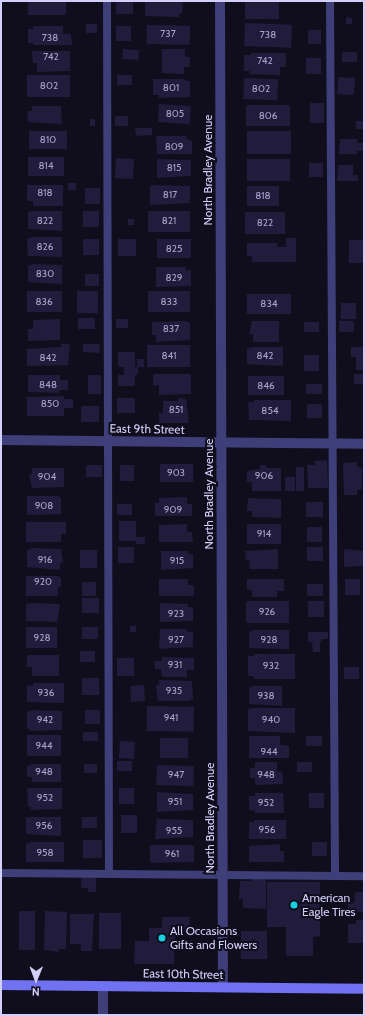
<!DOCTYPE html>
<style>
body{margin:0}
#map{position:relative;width:365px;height:1016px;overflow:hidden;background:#100e1d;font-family:Cabin,sans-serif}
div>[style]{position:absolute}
.building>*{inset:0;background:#211c3c;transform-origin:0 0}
.service>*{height:8px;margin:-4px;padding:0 4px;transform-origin:4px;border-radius:4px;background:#3e3e78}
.minor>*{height:10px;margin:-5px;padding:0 5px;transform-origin:5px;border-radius:5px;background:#3e3e78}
.secondary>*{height:10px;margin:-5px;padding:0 5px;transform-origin:5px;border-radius:5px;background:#7072f1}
.dots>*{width:11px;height:11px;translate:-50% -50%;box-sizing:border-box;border:2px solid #100e1d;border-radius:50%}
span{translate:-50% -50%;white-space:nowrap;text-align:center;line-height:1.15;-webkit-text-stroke:4px #100e1d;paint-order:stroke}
.number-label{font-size:10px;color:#a6a2ca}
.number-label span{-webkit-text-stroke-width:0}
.street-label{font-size:12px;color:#d2cffa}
.poi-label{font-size:12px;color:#d2cffa}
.left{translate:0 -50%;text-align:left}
.frame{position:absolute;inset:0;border:2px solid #d2cffa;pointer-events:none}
.north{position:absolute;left:16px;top:960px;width:40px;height:40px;-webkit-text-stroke:3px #100e1d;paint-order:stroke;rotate:181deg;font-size:11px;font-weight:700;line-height:16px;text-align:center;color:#d2cffa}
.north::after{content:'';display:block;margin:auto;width:14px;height:18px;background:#d2cffa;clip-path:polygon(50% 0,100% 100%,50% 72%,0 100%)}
</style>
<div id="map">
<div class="building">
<div style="left:28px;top:1px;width:38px;height:14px"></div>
<div style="left:116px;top:1px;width:17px;height:13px"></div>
<div style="clip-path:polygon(145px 1px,183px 1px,182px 13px,179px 14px,179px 17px,145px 16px)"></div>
<div style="left:245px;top:1px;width:34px;height:18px"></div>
<div style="clip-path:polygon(346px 17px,352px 18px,352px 24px,346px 24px)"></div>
<div style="left:245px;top:23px;width:47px;height:23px;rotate:2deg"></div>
<div style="left:86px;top:24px;width:11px;height:9px"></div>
<div style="left:147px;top:25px;width:43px;height:19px;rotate:1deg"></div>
<div style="clip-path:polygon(33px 26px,63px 26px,63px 34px,71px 34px,72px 45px,33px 45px,33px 43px,28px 43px,28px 29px,33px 29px)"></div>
<div style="left:116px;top:26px;width:15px;height:15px"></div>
<div style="left:308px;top:30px;width:13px;height:14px"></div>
<div style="left:123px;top:49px;width:16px;height:10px;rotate:4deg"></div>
<div style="clip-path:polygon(162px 49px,185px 49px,185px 57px,190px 57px,190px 67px,184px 67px,184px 74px,162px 73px)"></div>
<div style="clip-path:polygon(32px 51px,70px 51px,70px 71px,37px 72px,37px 63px,33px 63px)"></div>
<div style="left:342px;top:52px;width:15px;height:10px"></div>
<div style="clip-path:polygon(251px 53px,286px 53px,286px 67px,280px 67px,280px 75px,249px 74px,250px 71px,244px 71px,244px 55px,251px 55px)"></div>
<div style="left:306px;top:58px;width:15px;height:16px"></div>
<div style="left:70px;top:75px;width:22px;height:43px;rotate:90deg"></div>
<div style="left:117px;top:75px;width:15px;height:10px"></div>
<div style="left:338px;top:77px;width:17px;height:17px;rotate:3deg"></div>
<div style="left:244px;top:78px;width:34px;height:21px;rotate:2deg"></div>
<div style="clip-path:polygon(153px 79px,185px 79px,185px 81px,190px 81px,190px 97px,159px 98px,159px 95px,153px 95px)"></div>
<div style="left:310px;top:103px;width:14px;height:20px"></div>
<div style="left:159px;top:104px;width:32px;height:18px;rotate:4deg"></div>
<div style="left:246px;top:105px;width:44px;height:21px"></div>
<div style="clip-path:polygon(32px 106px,61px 106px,62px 124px,28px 122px,27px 111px,32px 111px)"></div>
<div style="left:115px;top:116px;width:13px;height:10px"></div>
<div style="left:90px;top:119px;width:5px;height:7px"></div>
<div style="left:356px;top:121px;width:7px;height:8px"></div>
<div style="clip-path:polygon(135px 128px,152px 128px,152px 135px,136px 136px)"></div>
<div style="left:67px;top:131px;width:18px;height:38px;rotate:90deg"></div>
<div style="left:247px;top:131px;width:44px;height:23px"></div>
<div style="clip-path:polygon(156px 136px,186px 136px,186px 139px,192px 141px,192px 154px,157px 154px)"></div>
<div style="clip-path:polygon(340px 139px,357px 139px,357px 143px,364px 143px,364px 151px,357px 151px,357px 154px,339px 154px)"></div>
<div style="left:28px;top:157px;width:36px;height:19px"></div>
<div style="left:116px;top:158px;width:18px;height:20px;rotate:3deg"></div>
<div style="clip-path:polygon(157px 159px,191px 160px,191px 176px,157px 178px)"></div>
<div style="left:247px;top:159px;width:43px;height:22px"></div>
<div style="left:309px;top:163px;width:14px;height:14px"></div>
<div style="clip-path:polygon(338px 165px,353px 165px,353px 175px,358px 175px,358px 181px,337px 181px)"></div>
<div style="left:68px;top:183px;width:8px;height:7px"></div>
<div style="clip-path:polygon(27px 185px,63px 185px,63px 206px,33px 206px,33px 201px,27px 201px)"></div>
<div style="clip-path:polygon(150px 185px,190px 186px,190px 203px,150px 205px)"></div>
<div style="left:247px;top:186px;width:32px;height:20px"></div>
<div style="left:85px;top:188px;width:15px;height:16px"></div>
<div style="clip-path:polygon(32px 211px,62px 211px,62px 231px,28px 229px,28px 212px)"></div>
<div style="left:83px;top:211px;width:16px;height:16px"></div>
<div style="left:148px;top:211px;width:42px;height:21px"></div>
<div style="left:245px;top:212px;width:40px;height:22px"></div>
<div style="left:128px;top:219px;width:6px;height:6px"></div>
<div style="clip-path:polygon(33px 237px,62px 237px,62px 257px,28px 256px,27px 239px)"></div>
<div style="clip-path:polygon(286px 238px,296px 238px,296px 262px,252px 262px,252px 256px,247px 256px,247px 243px,277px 243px,277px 247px,286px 247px)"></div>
<div style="left:83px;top:239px;width:16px;height:16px"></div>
<div style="left:118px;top:239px;width:18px;height:17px"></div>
<div style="left:191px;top:239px;width:19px;height:34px;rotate:90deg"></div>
<div style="left:349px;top:240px;width:15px;height:23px"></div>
<div style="clip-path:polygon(33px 264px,62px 265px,62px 284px,28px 282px,28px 266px)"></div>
<div style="clip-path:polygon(156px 267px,186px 267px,186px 270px,191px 270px,191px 286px,156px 287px)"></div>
<div style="left:99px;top:274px;width:12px;height:14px;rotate:90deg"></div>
<div style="left:62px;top:291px;width:21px;height:35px;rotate:90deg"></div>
<div style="left:77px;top:291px;width:21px;height:22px"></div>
<div style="left:148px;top:291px;width:42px;height:21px"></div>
<div style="left:247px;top:294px;width:44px;height:20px"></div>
<div style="left:341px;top:303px;width:15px;height:16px"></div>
<div style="left:78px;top:318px;width:17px;height:11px"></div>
<div style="clip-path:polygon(60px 319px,60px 340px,28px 341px,28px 329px,33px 329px,33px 320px)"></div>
<div style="left:116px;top:319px;width:12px;height:9px"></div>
<div style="clip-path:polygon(186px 321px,190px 323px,190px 340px,156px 342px,156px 335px,152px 335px,152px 322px)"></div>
<div style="clip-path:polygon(252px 321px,279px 321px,279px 342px,253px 342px,253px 334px,249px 334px)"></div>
<div style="left:339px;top:321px;width:15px;height:11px"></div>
<div style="left:304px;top:322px;width:15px;height:10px"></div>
<div style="clip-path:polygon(61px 344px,70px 344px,68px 365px,27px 366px,27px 349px,61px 347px)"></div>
<div style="clip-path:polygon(83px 344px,100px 344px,99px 353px,83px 352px)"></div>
<div style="left:147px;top:345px;width:43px;height:22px"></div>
<div style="clip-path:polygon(253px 347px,283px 347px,283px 366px,247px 364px,247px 349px)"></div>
<div style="clip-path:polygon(351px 347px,364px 347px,364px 370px,356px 370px,356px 357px,351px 357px)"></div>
<div style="clip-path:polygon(118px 352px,135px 352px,135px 367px,137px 367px,137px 359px,144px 359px,144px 367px,138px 367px,138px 375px,135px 375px,135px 386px,118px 386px,118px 375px,124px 375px,124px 367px,118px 367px)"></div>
<div style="left:304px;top:355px;width:15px;height:16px"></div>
<div style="clip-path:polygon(153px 374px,191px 374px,191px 394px,159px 395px,159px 385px,153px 386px)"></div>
<div style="left:354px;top:374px;width:10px;height:10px"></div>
<div style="clip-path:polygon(28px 375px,60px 375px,60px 380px,68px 380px,68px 390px,60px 390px,59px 393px,28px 392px)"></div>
<div style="left:88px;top:375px;width:13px;height:19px"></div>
<div style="left:248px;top:376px;width:36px;height:19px"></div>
<div style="left:306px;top:384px;width:16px;height:10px"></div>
<div style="clip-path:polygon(64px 396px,64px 399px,73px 399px,73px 408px,64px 408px,64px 416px,27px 416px,27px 397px)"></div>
<div style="left:117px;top:398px;width:18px;height:15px"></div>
<div style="clip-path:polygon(178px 398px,186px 399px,189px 423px,159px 423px,159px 413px,163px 413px,163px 401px,178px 401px)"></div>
<div style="clip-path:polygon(254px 400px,291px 400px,291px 421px,249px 420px,248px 402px,254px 402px)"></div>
<div style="left:307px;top:404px;width:15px;height:14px"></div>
<div style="left:81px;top:406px;width:18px;height:16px"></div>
<div style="clip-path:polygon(327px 460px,328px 488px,308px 488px,307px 465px,315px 465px,315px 461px)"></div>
<div style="clip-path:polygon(357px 462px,357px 467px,362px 468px,362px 489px,357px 490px,357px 495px,344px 495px,343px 463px)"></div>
<div style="left:160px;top:464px;width:33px;height:18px"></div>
<div style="left:86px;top:465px;width:16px;height:12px"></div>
<div style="left:120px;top:465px;width:14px;height:16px"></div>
<div style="clip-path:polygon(260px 465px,266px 465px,266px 468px,281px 468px,281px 491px,252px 491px,252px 482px,247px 482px,247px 471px,260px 469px)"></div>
<div style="left:296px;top:467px;width:8px;height:24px"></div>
<div style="clip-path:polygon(32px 468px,64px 468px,64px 487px,32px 488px,29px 474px,32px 474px)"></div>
<div style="left:285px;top:477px;width:10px;height:14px"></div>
<div style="clip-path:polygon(27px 496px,58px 496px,61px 498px,61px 514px,27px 515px)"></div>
<div style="clip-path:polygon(187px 497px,187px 504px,192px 504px,192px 516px,155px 516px,155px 503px,159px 503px,159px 498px)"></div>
<div style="clip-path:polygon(248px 498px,281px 499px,281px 518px,252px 517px,252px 511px,247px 511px)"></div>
<div style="left:306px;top:502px;width:17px;height:15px"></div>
<div style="left:117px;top:504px;width:15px;height:11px"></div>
<div style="left:119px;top:521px;width:17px;height:20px"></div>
<div style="clip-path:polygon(26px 522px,66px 522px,66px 534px,61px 534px,61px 542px,26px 542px)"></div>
<div style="clip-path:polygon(187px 524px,187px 532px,192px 532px,193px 542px,159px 542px,159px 525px)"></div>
<div style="left:247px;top:524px;width:34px;height:20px"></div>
<div style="left:307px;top:527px;width:15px;height:15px"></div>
<div style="left:136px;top:537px;width:9px;height:7px"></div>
<div style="left:118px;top:547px;width:16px;height:16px"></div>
<div style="left:307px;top:547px;width:16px;height:14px"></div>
<div style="clip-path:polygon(32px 548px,61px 549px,63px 563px,60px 563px,60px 570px,27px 567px,27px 550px)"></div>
<div style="clip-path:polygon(278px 549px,278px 569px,250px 569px,249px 560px,246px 560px,245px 551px)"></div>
<div style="clip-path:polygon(344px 549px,364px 551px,364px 566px,344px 567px)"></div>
<div style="left:80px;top:550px;width:17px;height:18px"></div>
<div style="clip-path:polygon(161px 551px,188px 551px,188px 554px,193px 554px,193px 568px,161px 570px)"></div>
<div style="clip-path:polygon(26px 576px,58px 576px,61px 578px,61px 587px,58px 587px,58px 596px,26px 596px)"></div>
<div style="clip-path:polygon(159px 579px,188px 579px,188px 585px,194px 585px,194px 596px,159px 596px)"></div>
<div style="clip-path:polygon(247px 579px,284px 579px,284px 591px,277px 591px,277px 597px,252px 597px,252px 590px,247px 590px)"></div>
<div style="left:345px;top:579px;width:15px;height:16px"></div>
<div style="left:82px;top:582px;width:14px;height:14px"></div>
<div style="left:307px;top:584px;width:16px;height:12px"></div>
<div style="left:82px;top:598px;width:17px;height:15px"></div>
<div style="left:246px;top:601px;width:43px;height:22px"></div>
<div style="left:324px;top:601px;width:16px;height:16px;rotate:90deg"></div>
<div style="clip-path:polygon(32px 603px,60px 604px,57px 622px,26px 621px,26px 604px)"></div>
<div style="clip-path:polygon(160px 603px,188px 604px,188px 607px,193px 607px,193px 621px,160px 622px)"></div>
<div style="left:130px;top:626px;width:6px;height:6px"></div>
<div style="left:26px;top:627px;width:31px;height:21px"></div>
<div style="left:82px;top:627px;width:16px;height:12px"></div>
<div style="clip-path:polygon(160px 629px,187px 629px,187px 632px,193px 632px,193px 647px,159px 649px)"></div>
<div style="clip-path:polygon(254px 630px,289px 630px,289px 649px,249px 648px,249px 632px)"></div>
<div style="clip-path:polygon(308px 632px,328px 632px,328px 639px,322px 639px,320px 643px,320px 652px,313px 652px,312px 642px,308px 642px)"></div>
<div style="left:95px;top:651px;width:11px;height:15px;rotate:90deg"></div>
<div style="clip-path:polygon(254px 654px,295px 654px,295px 679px,254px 679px,254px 676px,248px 676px,248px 656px,254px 656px)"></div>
<div style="clip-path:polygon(27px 655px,59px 655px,59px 676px,32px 676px,32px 667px,27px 667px)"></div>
<div style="clip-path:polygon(162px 657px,194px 658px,194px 670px,187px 670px,187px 677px,162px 677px,161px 669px,155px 669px,155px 661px,162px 661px)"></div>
<div style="left:134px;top:658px;width:18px;height:17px;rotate:90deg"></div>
<div style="left:344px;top:667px;width:15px;height:12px"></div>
<div style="left:82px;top:678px;width:17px;height:17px"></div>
<div style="clip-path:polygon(159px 680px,192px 681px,193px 699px,189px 701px,158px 701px,156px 685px,159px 685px)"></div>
<div style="clip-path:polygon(33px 683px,64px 683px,64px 703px,27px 702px,27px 685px,33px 686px)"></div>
<div style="left:144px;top:685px;width:16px;height:14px;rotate:86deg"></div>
<div style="clip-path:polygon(253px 686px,282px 686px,282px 706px,249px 704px,249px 688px)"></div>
<div style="left:147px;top:706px;width:47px;height:25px;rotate:1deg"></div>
<div style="clip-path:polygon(253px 708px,295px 708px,295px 733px,248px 731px,248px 709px)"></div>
<div style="clip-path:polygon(32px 710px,62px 711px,62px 730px,31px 731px,27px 728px,27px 712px)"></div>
<div style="left:85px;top:710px;width:15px;height:14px"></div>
<div style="left:83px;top:732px;width:15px;height:9px"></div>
<div style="left:27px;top:735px;width:34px;height:21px"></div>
<div style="clip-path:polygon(249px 736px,280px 736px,280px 745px,289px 746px,289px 758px,249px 758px)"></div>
<div style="left:322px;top:736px;width:10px;height:16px;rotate:90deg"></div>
<div style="left:160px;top:738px;width:28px;height:20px"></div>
<div style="left:120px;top:741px;width:15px;height:17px;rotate:4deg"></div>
<div style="left:117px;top:761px;width:15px;height:10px"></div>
<div style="clip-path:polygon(255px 762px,277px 762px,277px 772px,282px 772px,283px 784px,255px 785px,255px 778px,250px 778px,250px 768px,255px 768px)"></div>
<div style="left:297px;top:762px;width:15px;height:10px"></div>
<div style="clip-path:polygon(32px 764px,61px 764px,61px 782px,32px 782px,32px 777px,27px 777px,27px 766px)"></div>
<div style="left:84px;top:764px;width:13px;height:9px"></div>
<div style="left:157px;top:765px;width:37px;height:20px;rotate:2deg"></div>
<div style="clip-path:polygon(27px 788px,62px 788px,62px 809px,31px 810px,31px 807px,28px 807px)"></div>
<div style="left:134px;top:788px;width:16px;height:15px;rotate:90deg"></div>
<div style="clip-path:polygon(157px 792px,193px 794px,193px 810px,157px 812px)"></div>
<div style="clip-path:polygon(255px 793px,283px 793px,284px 813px,255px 813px,255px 811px,249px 810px,249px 796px,255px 796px)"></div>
<div style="left:309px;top:793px;width:15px;height:15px"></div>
<div style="left:121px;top:815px;width:16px;height:18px"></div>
<div style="clip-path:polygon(31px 817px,61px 817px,61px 836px,26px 834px,26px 818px)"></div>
<div style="left:82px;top:817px;width:15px;height:11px"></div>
<div style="clip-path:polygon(157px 819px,193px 820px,193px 837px,155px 839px)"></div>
<div style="clip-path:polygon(254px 820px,286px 820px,286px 839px,249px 839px,249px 822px,254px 822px)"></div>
<div style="left:83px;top:840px;width:19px;height:18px"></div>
<div style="clip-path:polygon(31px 842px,64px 842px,64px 862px,26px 862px,26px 844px)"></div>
<div style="left:312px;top:842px;width:15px;height:14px"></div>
<div style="clip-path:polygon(280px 844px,280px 851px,284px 851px,284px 862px,249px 862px,249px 846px)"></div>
<div style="clip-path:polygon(150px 845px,190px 845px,194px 846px,194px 862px,150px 863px)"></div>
<div style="clip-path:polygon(82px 876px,96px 876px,96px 892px,88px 892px,88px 888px,81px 888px)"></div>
<div style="clip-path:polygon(251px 879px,266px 879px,266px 909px,243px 908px,243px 899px,239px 899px,240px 881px,251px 881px)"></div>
<div style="clip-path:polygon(267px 882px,320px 882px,320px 936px,313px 937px,313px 956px,286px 956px,286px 927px,267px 927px)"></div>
<div style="clip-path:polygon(355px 892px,364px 892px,364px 912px,348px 911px,348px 903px,354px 903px)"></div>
<div style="left:19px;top:911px;width:16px;height:39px"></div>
<div style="clip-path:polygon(45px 911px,67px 912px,66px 949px,59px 949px,59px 952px,44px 950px)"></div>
<div style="left:99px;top:913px;width:22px;height:36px"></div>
<div style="clip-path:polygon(70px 914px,94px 914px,92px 951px,81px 951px,81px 944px,70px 944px)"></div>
<div style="clip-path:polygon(162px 917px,190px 917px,189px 935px,175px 935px,174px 964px,134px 964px,135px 941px,149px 941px,149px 928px,162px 928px)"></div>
<div style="clip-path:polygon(356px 920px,364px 920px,364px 943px,348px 943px,348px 924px,356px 924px)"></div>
<div style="left:241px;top:931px;width:26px;height:28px"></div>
</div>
<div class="service">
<div style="left:107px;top:1px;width:873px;rotate:89.87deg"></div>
<div style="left:330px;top:1px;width:875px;rotate:89.67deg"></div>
<div style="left:1px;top:873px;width:363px;rotate:0.5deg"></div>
</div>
<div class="minor">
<div style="left:220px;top:1px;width:986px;rotate:89.83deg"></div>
<div style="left:1px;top:440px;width:363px;rotate:0.6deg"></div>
<div style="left:103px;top:1015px;width:29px;rotate:-90deg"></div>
</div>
<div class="secondary">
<div style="left:1px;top:985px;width:363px;rotate:0.6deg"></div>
</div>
<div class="dots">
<div style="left:294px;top:905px;background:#16d3df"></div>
<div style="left:162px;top:938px;background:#16d3df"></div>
</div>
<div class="number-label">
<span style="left:168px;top:34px">737</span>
<span style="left:268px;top:35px">738</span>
<span style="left:50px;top:38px">738</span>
<span style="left:51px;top:57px">742</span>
<span style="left:265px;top:61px">742</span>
<span style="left:49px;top:86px">802</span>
<span style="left:171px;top:88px">801</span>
<span style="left:261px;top:89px">802</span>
<span style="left:175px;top:114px">805</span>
<span style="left:268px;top:116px">806</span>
<span style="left:48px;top:140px">810</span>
<span style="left:174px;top:147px">809</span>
<span style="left:46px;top:166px">814</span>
<span style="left:174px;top:168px">815</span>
<span style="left:45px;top:193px">818</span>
<span style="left:170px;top:195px">817</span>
<span style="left:263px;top:196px">818</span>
<span style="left:45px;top:221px">822</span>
<span style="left:169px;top:221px">821</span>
<span style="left:265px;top:223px">822</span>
<span style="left:45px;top:247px">826</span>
<span style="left:174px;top:249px">825</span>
<span style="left:45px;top:274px">830</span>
<span style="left:174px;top:278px">829</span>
<span style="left:44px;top:302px">836</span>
<span style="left:169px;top:302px">833</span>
<span style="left:269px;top:304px">834</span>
<span style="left:171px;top:329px">837</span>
<span style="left:169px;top:356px">841</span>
<span style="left:265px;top:356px">842</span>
<span style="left:48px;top:358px">842</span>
<span style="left:48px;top:385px">848</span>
<span style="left:266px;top:386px">846</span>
<span style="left:50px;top:404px">850</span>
<span style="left:176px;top:410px">851</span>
<span style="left:270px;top:411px">854</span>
<span style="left:176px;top:473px">903</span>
<span style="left:264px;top:476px">906</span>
<span style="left:47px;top:477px">904</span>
<span style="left:44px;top:506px">908</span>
<span style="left:173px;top:510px">909</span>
<span style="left:264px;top:534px">914</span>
<span style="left:45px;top:560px">916</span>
<span style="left:177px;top:561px">915</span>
<span style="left:43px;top:582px">920</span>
<span style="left:267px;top:612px">926</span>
<span style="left:176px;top:614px">923</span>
<span style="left:42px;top:638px">928</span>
<span style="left:176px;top:640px">927</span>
<span style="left:269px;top:640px">928</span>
<span style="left:175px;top:665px">931</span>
<span style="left:271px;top:666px">932</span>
<span style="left:174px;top:691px">935</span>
<span style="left:46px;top:693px">936</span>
<span style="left:266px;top:696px">938</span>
<span style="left:171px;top:718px">941</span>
<span style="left:45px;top:720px">942</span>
<span style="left:271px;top:720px">940</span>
<span style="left:44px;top:746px">944</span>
<span style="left:269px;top:752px">944</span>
<span style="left:44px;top:772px">948</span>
<span style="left:176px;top:775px">947</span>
<span style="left:266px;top:775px">948</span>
<span style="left:45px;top:798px">952</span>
<span style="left:175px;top:802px">951</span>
<span style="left:266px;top:803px">952</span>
<span style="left:44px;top:826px">956</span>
<span style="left:267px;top:830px">956</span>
<span style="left:174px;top:831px">955</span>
<span style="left:45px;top:853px">958</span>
<span style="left:172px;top:854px">961</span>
</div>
<div class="street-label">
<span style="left:208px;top:170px;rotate:-90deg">North Bradley Avenue</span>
<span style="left:147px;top:429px;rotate:1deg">East 9th Street</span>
<span style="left:209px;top:494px;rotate:-90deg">North Bradley Avenue</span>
<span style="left:210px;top:818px;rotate:-90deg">North Bradley Avenue</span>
<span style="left:183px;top:974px;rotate:1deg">East 10th Street</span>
</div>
<div class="poi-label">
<span class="left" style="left:302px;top:905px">American<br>Eagle Tires</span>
<span class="left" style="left:170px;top:938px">All Occasions<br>Gifts and Flowers</span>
</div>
<div class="frame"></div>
<div class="north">N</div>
</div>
